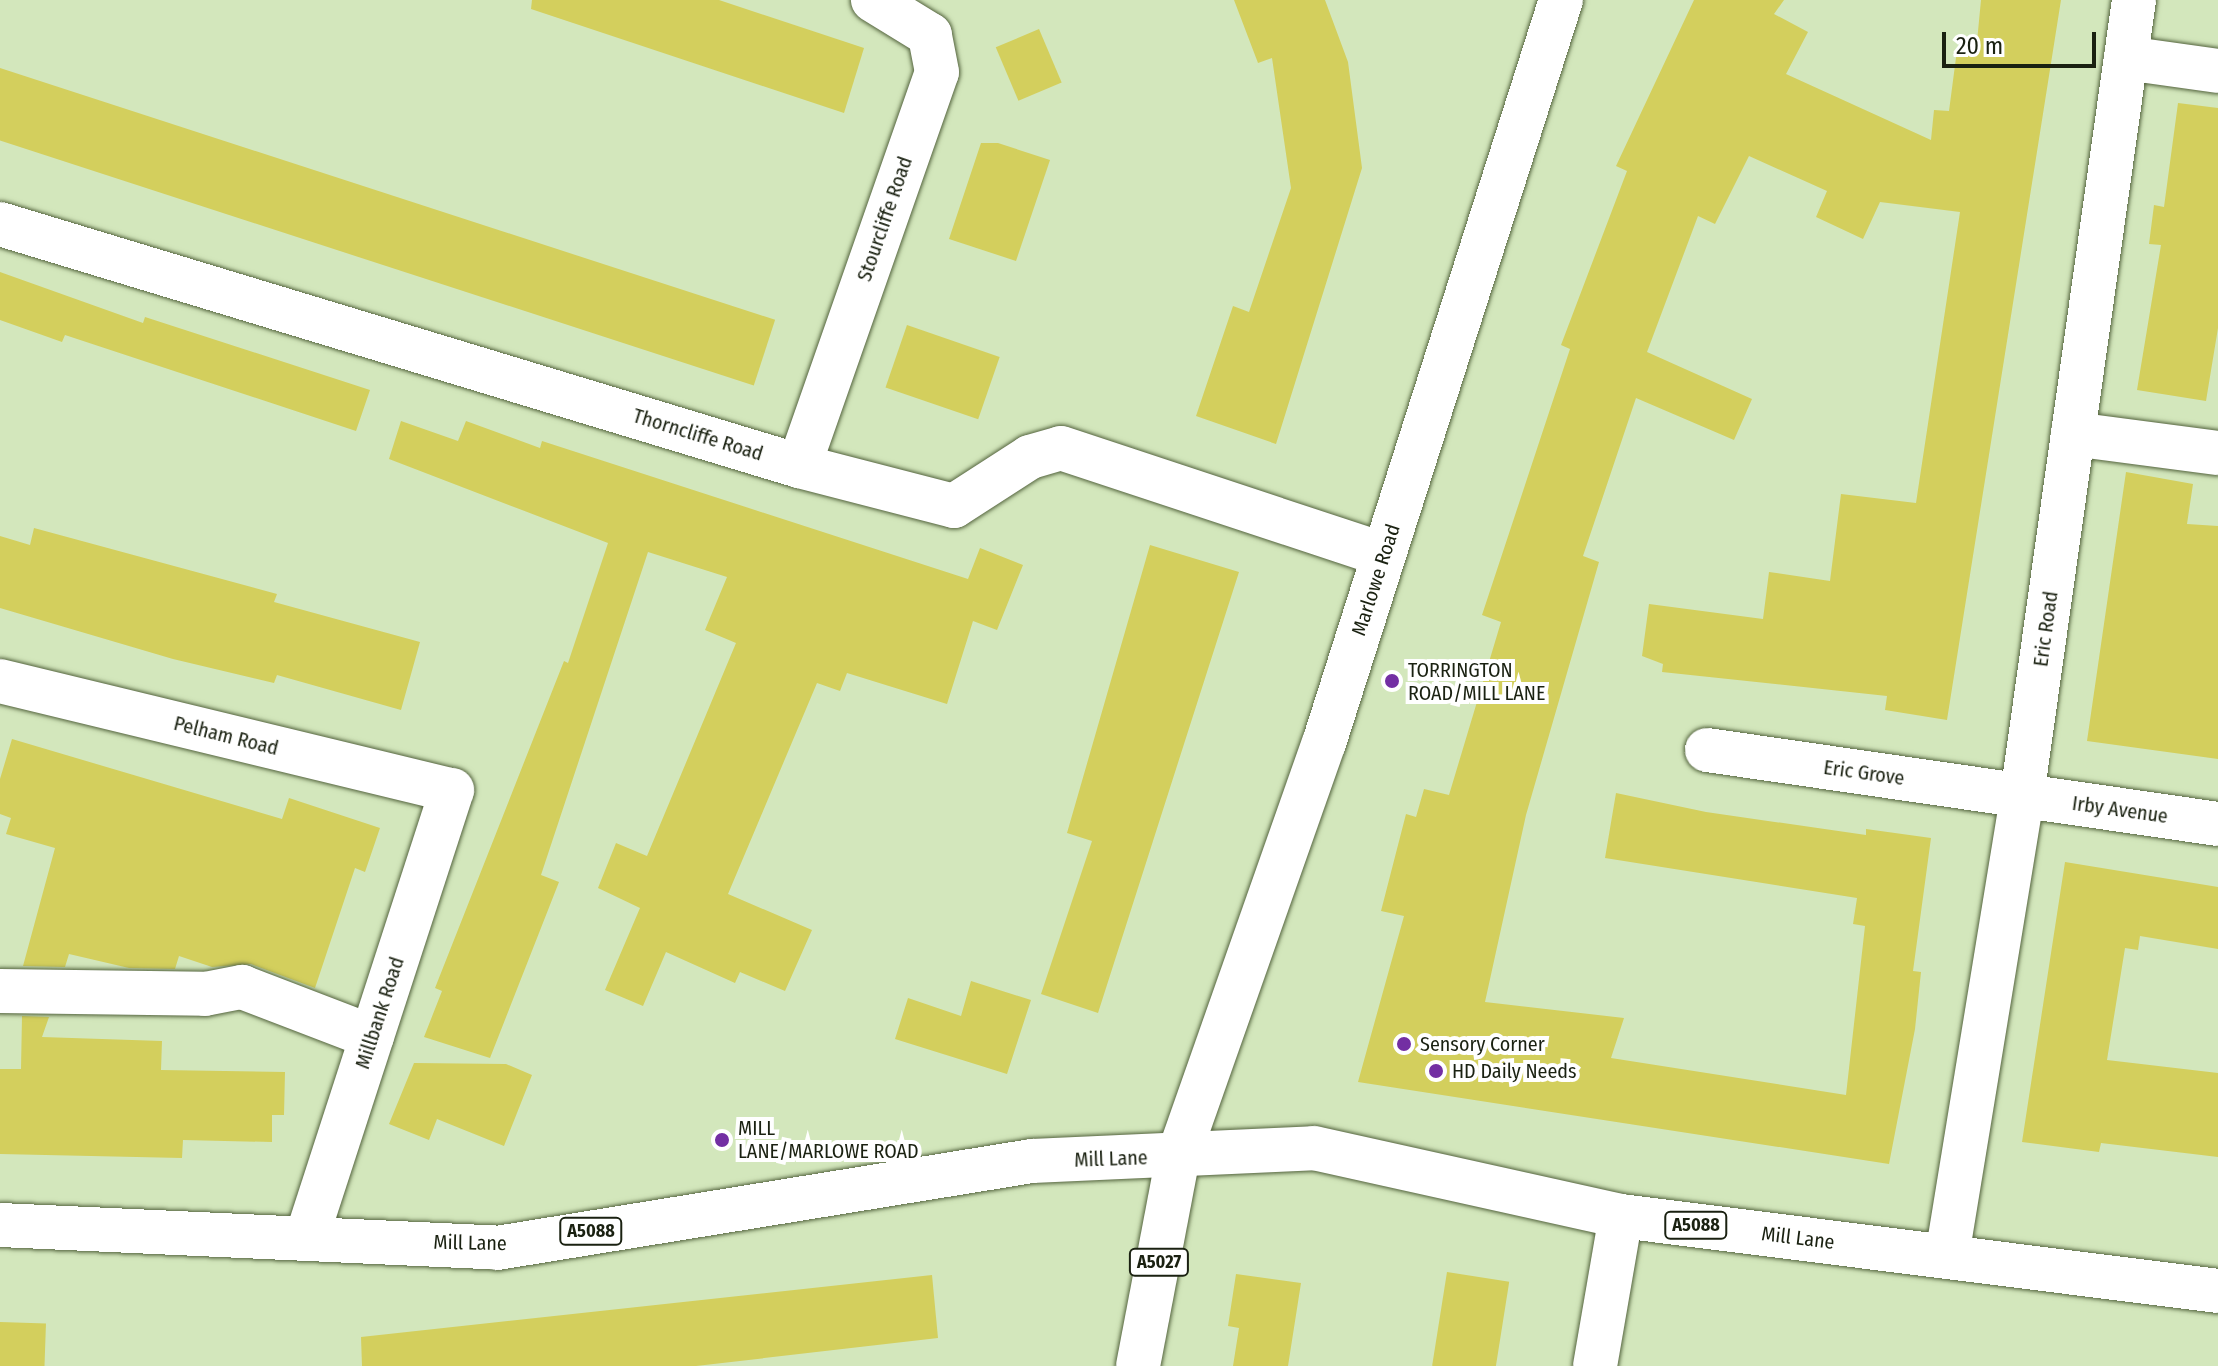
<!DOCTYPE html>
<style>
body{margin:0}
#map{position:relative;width:2218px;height:1366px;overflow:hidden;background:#d3e7bc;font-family:"Fira Sans Condensed",sans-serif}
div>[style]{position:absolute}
.building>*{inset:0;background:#d3cf5d;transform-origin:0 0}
.roads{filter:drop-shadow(0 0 2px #54643e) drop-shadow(0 0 2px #54643e)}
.minor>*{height:44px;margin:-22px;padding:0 22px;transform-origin:22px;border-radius:22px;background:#fff}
.major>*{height:44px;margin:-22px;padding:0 22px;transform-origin:22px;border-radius:22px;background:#fff}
.dots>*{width:22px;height:22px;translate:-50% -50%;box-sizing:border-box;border:4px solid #fff;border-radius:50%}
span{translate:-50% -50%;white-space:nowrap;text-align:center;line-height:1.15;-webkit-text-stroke:8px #fff;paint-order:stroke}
.shield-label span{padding:2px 6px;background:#fff;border:2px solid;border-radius:6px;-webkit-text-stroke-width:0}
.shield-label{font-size:18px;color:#1a2111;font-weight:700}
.street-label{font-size:20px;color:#1a2111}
.poi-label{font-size:20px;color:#1a2111}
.left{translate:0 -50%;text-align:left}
.scale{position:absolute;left:1942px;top:32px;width:154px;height:36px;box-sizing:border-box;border:4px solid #1a2111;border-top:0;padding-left:10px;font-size:24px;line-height:28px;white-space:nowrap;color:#1a2111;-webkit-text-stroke:6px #fff;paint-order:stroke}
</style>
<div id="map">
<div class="building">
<div style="clip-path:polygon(532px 0,719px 0,864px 48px,844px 113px,531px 9px)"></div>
<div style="clip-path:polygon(1234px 0,1325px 0,1348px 62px,1362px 168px,1276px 444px,1196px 416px,1233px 306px,1249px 312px,1291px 188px,1272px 58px,1258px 63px)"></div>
<div style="clip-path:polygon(1694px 0,1784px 0,1774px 14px,1808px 32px,1786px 74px,1931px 140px,1934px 110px,1949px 111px,1957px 50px,1976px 52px,1981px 0,2061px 0,1947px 720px,1885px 710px,1887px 696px,1662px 672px,1663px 664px,1642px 656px,1649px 604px,1763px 619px,1769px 572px,1830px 581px,1841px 494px,1916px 503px,1960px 212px,1880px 202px,1863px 239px,1816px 217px,1827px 191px,1749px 156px,1715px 224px,1698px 216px,1647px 352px,1752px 399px,1734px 440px,1636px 398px,1583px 556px,1599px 562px,1526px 815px,1485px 1002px,1624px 1018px,1611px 1058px,1846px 1095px,1865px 926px,1853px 924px,1857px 898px,1605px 858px,1616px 793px,1706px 812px,1866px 835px,1866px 829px,1931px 838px,1913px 971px,1921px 972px,1915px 1029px,1889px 1164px,1358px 1082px,1404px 916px,1381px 911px,1406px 814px,1416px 817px,1424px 789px,1449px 795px,1501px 622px,1482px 615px,1570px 349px,1561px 345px,1627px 171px,1616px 166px)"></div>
<div style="left:1039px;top:29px;width:58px;height:47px;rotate:67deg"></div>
<div style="left:0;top:68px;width:815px;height:69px;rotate:18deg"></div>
<div style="clip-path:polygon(2178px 103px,2218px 108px,2218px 328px,2206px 401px,2137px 390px,2161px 245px,2149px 244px,2154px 205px,2164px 207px)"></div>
<div style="clip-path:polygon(981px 143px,998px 143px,1050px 160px,1016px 261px,949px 239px)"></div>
<div style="clip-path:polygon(0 272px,143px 323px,145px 317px,370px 390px,356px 431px,65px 335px,62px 342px,0 320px)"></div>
<div style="left:907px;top:325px;width:98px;height:66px;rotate:19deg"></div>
<div style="clip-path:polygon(401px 421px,458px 441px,466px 421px,540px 448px,542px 441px,968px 579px,980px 548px,1023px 565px,997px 630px,973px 621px,947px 704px,847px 673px,840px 691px,817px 683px,728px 894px,812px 930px,785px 991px,740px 972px,735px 983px,666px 952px,643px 1006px,605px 990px,640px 908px,598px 888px,616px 843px,647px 856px,736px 643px,705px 630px,727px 577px,648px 552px,541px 875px,559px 882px,490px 1058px,424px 1037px,442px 991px,435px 988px,564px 661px,568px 663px,608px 543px,389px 459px)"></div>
<div style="clip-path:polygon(2126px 472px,2193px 484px,2187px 524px,2218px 526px,2218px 759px,2087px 741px)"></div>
<div style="clip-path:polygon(34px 528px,277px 594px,274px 602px,420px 642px,401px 710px,277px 675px,274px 683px,173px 659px,0 608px,0 536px,30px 545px)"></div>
<div style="clip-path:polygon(1150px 545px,1239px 572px,1098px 1013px,1041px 994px,1092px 841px,1067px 833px)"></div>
<div style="clip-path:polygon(12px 739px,282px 819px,289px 798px,380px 828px,365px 872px,355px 868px,315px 988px,251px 964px,212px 967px,179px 956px,175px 969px,129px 968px,69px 954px,65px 967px,23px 966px,55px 848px,6px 834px,11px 818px,0 814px,0 779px)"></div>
<div style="clip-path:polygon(2065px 862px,2218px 887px,2218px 949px,2140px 936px,2138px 950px,2125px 948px,2107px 1060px,2218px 1073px,2218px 1157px,2101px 1143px,2099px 1152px,2022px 1142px)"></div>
<div style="clip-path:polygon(971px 981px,1031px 1000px,1007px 1074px,895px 1039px,908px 998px,961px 1016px)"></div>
<div style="clip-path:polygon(22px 1016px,49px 1017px,42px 1037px,162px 1041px,161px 1070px,285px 1072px,284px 1115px,272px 1115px,272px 1142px,183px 1140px,182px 1158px,0 1154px,0 1069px,21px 1069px)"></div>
<div style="clip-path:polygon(414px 1063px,506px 1064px,532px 1075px,504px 1146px,437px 1119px,429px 1140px,389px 1124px)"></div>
<div style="left:1447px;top:1272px;width:63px;height:95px;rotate:9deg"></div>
<div style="clip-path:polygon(1236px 1274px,1301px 1283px,1288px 1366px,1233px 1366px,1239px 1328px,1228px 1326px)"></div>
<div style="clip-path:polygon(932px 1275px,938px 1338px,696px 1366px,362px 1366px,361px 1337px)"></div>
<div style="left:0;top:1322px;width:46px;height:44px;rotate:2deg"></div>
</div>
<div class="roads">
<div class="minor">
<div style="left:2126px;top:58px;width:93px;rotate:8deg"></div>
<div style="left:0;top:224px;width:835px;rotate:16.85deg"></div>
<div style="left:799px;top:466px;width:160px;rotate:14.5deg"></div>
<div style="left:954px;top:506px;width:90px;rotate:-32.8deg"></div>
<div style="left:1030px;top:457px;width:32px;rotate:-16deg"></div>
<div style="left:1061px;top:448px;width:340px;rotate:18.3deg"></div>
<div style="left:2073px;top:434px;width:146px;rotate:7.5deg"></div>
<div style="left:799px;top:466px;width:417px;rotate:-70.7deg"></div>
<div style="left:937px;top:72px;width:38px;rotate:-101deg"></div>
<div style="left:930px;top:35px;width:67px;rotate:-148.4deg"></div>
<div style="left:0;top:681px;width:465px;rotate:13.6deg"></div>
<div style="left:452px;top:790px;width:468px;rotate:108deg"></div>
<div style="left:1707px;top:750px;width:516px;rotate:8.24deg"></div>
<div style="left:0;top:991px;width:205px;rotate:0.8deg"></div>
<div style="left:205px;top:994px;width:38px;rotate:-11deg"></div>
<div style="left:242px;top:987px;width:139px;rotate:21deg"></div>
<div style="left:1178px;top:1157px;width:439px;rotate:-70.6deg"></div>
<div style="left:1324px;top:743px;width:780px;rotate:-72.31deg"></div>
<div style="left:1947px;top:1256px;width:466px;rotate:-80.7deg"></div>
<div style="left:2022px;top:796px;width:804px;rotate:-81.99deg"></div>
<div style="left:1595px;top:1366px;width:152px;rotate:-80.2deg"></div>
</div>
<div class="major">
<div style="left:0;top:1225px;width:498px;rotate:2.6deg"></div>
<div style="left:497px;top:1248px;width:542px;rotate:-9.24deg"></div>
<div style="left:1032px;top:1161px;width:282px;rotate:-2.6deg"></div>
<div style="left:1314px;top:1148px;width:314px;rotate:12.5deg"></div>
<div style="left:1621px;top:1216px;width:602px;rotate:7.16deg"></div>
<div style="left:1138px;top:1366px;width:213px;rotate:-79.2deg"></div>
</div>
</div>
<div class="dots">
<div style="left:1392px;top:681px;background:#732fa3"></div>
<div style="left:1404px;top:1044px;background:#732fa3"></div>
<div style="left:1436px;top:1071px;background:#732fa3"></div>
<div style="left:722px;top:1140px;background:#732fa3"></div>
</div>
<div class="shield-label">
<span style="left:1696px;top:1225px">A5088</span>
<span style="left:591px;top:1231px">A5088</span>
<span style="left:1159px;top:1262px">A5027</span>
</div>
<div class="street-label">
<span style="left:885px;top:219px;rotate:-71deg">Stourcliffe Road</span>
<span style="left:698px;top:435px;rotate:17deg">Thorncliffe Road</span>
<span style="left:1376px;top:580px;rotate:-72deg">Marlowe Road</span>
<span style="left:2046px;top:629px;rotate:-82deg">Eric Road</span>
<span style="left:226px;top:736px;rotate:14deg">Pelham Road</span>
<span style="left:1864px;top:773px;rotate:8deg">Eric Grove</span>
<span style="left:2120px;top:810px;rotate:8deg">Irby Avenue</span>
<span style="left:380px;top:1013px;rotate:-72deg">Millbank Road</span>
<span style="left:1111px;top:1159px;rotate:-2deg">Mill Lane</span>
<span style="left:1798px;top:1238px;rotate:7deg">Mill Lane</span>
<span style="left:470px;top:1243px;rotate:1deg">Mill Lane</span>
</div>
<div class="poi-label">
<span class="left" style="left:1408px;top:682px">TORRINGTON<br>ROAD/MILL LANE</span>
<span class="left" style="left:1420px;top:1044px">Sensory Corner</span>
<span class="left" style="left:1452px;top:1071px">HD Daily Needs</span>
<span class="left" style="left:738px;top:1140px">MILL<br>LANE/MARLOWE ROAD</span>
</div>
<div class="scale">20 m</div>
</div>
